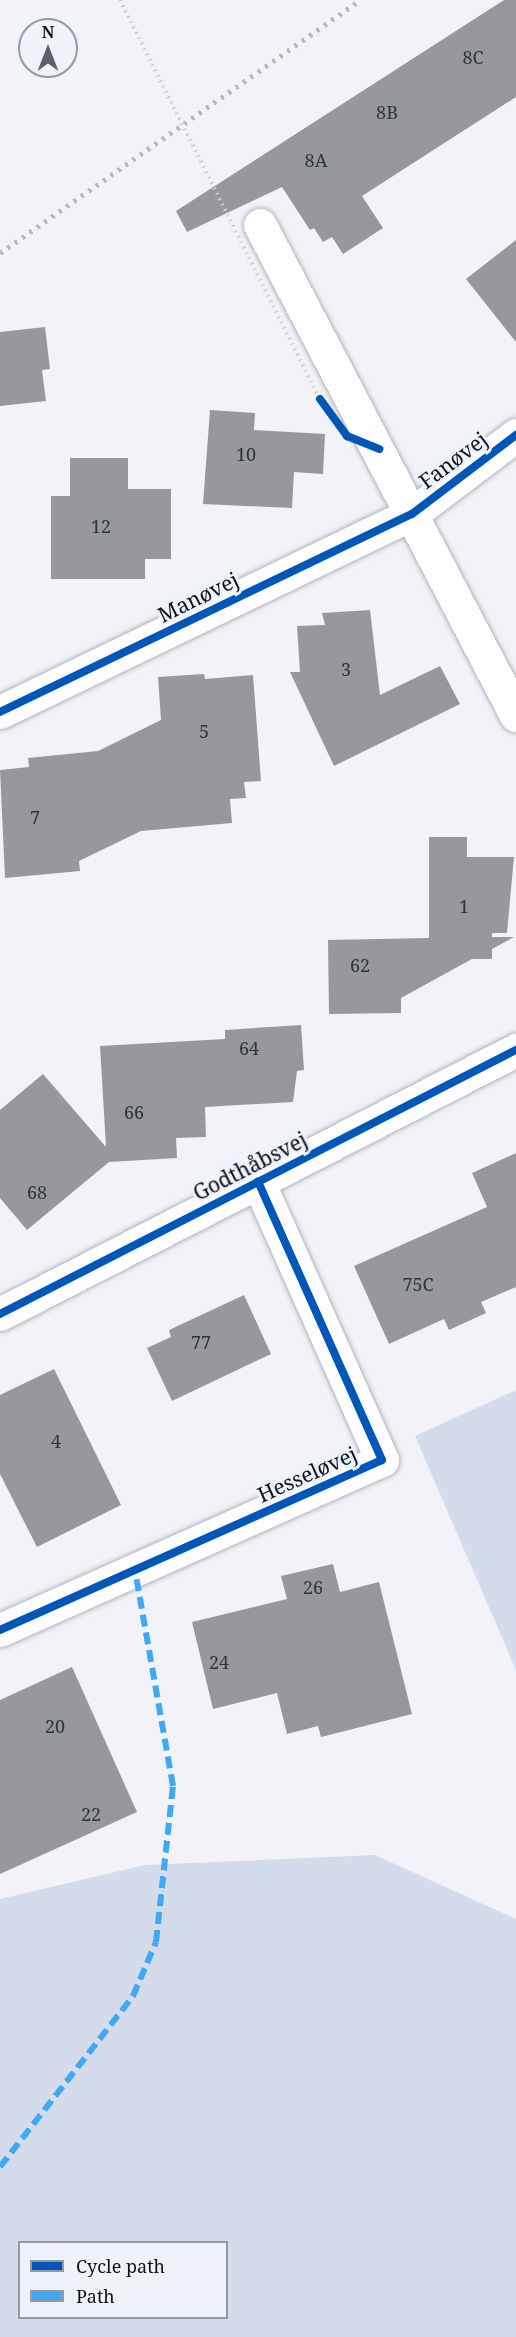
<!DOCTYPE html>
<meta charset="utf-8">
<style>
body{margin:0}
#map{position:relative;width:516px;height:2337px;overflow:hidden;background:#f2f3f8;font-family:"Noto Serif",serif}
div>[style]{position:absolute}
.green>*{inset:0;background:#d4dbeb}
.building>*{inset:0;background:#96989e}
.roads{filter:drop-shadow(0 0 2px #b3b5bc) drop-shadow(0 0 2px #b3b5bc)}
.minor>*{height:33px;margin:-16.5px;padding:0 16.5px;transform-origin:16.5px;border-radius:16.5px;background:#fdfdfe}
.rail>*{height:4.5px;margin-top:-2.25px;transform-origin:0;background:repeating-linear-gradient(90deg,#b9b9bb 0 3px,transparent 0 9px)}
.path-bridge>*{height:4px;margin-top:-2px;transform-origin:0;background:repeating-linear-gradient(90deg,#cfcfd1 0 1.5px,transparent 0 6px)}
.quiet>*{height:6px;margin-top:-3px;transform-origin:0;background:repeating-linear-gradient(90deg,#3fa9f5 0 12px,transparent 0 18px)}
.cycleway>*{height:8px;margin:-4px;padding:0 4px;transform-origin:4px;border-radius:4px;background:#0057b8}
span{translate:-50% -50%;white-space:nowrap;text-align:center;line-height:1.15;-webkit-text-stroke:6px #eef2fc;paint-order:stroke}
.number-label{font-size:18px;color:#2f333a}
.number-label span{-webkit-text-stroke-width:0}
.street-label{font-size:21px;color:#0d1118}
.legend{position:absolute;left:18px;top:2241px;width:210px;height:78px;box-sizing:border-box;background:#eef2fc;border:2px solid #9498a1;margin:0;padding:8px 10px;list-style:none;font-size:18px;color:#0d1118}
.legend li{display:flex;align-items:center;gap:12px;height:30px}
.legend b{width:30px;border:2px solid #9498a1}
.north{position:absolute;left:18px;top:18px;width:60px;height:60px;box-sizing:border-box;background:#eef2fc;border:2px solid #9498a1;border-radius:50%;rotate:0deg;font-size:16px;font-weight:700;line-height:24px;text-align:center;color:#0d1118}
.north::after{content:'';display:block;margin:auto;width:21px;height:27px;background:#5d6066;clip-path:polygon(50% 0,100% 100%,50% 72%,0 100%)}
</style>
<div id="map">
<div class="green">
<div style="clip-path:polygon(516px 1390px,516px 1670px,415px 1436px)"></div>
<div style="clip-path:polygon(evenodd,375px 1855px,516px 1919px,516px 2337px,0 2337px,0 1899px,145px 1865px,375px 1855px,20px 2242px,226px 2242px,226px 2318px,20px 2318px,20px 2242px)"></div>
</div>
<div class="building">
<div style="clip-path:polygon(504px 0,516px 0,516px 97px,362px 196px,383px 228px,343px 254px,332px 237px,323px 242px,314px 228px,310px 230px,282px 187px,187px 232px,176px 211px)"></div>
<div style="clip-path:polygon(516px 240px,516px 342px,466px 279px)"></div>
<div style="clip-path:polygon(45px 327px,50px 369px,42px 370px,46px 401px,0 406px,0 332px)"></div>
<div style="clip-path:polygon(210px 410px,255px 413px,254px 430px,325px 434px,323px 474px,294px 472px,292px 508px,203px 504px)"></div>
<div style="clip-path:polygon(70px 458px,128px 458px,128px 489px,171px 489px,171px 559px,145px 559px,145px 579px,51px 579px,51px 496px,70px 496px)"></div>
<div style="clip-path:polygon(370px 610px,380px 695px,440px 666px,460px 704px,334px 766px,290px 672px,300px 672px,297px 626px,325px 625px,322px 613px)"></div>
<div style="clip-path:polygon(204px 674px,205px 679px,253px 675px,261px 781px,244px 782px,246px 798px,230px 799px,232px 823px,141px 831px,79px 861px,80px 871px,5px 878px,0 770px,29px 767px,28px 758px,98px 751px,161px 720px,158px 677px)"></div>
<div style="clip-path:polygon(429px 837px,467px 837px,467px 857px,514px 857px,507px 933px,492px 933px,492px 937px,514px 937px,492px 949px,492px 959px,472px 959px,401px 998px,401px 1013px,329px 1014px,328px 940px,429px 938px)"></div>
<div style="clip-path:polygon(301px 1025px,304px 1070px,297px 1071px,293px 1102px,205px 1107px,206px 1137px,176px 1138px,177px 1158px,109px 1162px,27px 1230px,0 1198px,0 1110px,43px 1074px,106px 1147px,100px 1046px,225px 1039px,225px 1030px)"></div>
<div style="clip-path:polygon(516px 1153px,516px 1287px,481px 1302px,486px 1313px,449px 1330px,444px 1319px,389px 1344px,354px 1266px,487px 1207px,472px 1173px)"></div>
<div style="clip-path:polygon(244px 1295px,271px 1354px,172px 1401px,147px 1348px,171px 1337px,169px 1330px)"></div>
<div style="clip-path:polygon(54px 1369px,121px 1505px,37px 1547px,0 1474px,0 1395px)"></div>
<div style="clip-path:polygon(333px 1564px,340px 1592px,379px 1582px,412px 1714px,321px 1737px,318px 1726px,287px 1734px,277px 1693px,213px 1709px,192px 1622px,287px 1599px,281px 1576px)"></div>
<div style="clip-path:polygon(72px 1667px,137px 1812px,0 1874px,0 1700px)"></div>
</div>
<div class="roads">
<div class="minor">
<div style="left:260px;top:225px;width:553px;rotate:62.42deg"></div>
<div style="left:0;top:712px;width:457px;rotate:-25.7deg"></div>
<div style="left:412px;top:514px;width:131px;rotate:-37.2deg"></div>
<div style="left:0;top:1314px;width:580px;rotate:-27.1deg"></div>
<div style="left:0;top:1630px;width:418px;rotate:-24deg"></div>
<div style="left:382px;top:1460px;width:305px;rotate:-114deg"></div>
</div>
</div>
<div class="rail">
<div style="left:0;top:253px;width:440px;rotate:-35.1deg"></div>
</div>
<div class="path-bridge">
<div style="left:120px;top:0;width:446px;rotate:63.4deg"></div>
</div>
<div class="quiet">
<div style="left:0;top:2167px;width:217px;rotate:-52.1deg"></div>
<div style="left:133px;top:1996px;width:59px;rotate:-66.9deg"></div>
<div style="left:156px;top:1942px;width:157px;rotate:-83.8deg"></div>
<div style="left:173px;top:1786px;width:219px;rotate:-100deg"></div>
</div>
<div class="cycleway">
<div style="left:320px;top:399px;width:46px;rotate:53.9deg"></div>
<div style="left:347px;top:436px;width:35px;rotate:22deg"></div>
<div style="left:0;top:712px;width:457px;rotate:-25.7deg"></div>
<div style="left:412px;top:514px;width:131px;rotate:-37.2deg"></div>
<div style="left:0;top:1314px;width:580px;rotate:-27.1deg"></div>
<div style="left:0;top:1630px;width:418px;rotate:-24deg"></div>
<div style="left:382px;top:1460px;width:305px;rotate:-114deg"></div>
</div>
<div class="number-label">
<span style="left:473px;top:57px">8C</span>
<span style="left:387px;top:112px">8B</span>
<span style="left:316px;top:160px">8A</span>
<span style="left:246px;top:454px">10</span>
<span style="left:101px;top:526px">12</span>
<span style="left:346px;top:669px">3</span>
<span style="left:204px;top:731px">5</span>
<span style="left:35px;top:817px">7</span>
<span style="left:464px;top:906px">1</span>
<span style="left:360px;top:965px">62</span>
<span style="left:249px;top:1048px">64</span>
<span style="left:134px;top:1112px">66</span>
<span style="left:37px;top:1192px">68</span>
<span style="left:418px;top:1284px">75C</span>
<span style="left:201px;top:1342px">77</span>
<span style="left:56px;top:1441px">4</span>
<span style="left:313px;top:1587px">26</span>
<span style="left:219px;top:1662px">24</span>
<span style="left:55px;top:1726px">20</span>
<span style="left:91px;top:1814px">22</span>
</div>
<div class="street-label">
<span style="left:453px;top:460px;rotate:-37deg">Fanøvej</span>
<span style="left:198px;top:597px;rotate:-26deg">Manøvej</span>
<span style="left:250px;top:1166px;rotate:-27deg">Godthåbsvej</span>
<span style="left:307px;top:1474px;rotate:-24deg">Hesseløvej</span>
</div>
<ul class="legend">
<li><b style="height:8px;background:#0057b8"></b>Cycle path</li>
<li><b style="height:8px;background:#3fa9f5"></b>Path</li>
</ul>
<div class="north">N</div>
</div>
